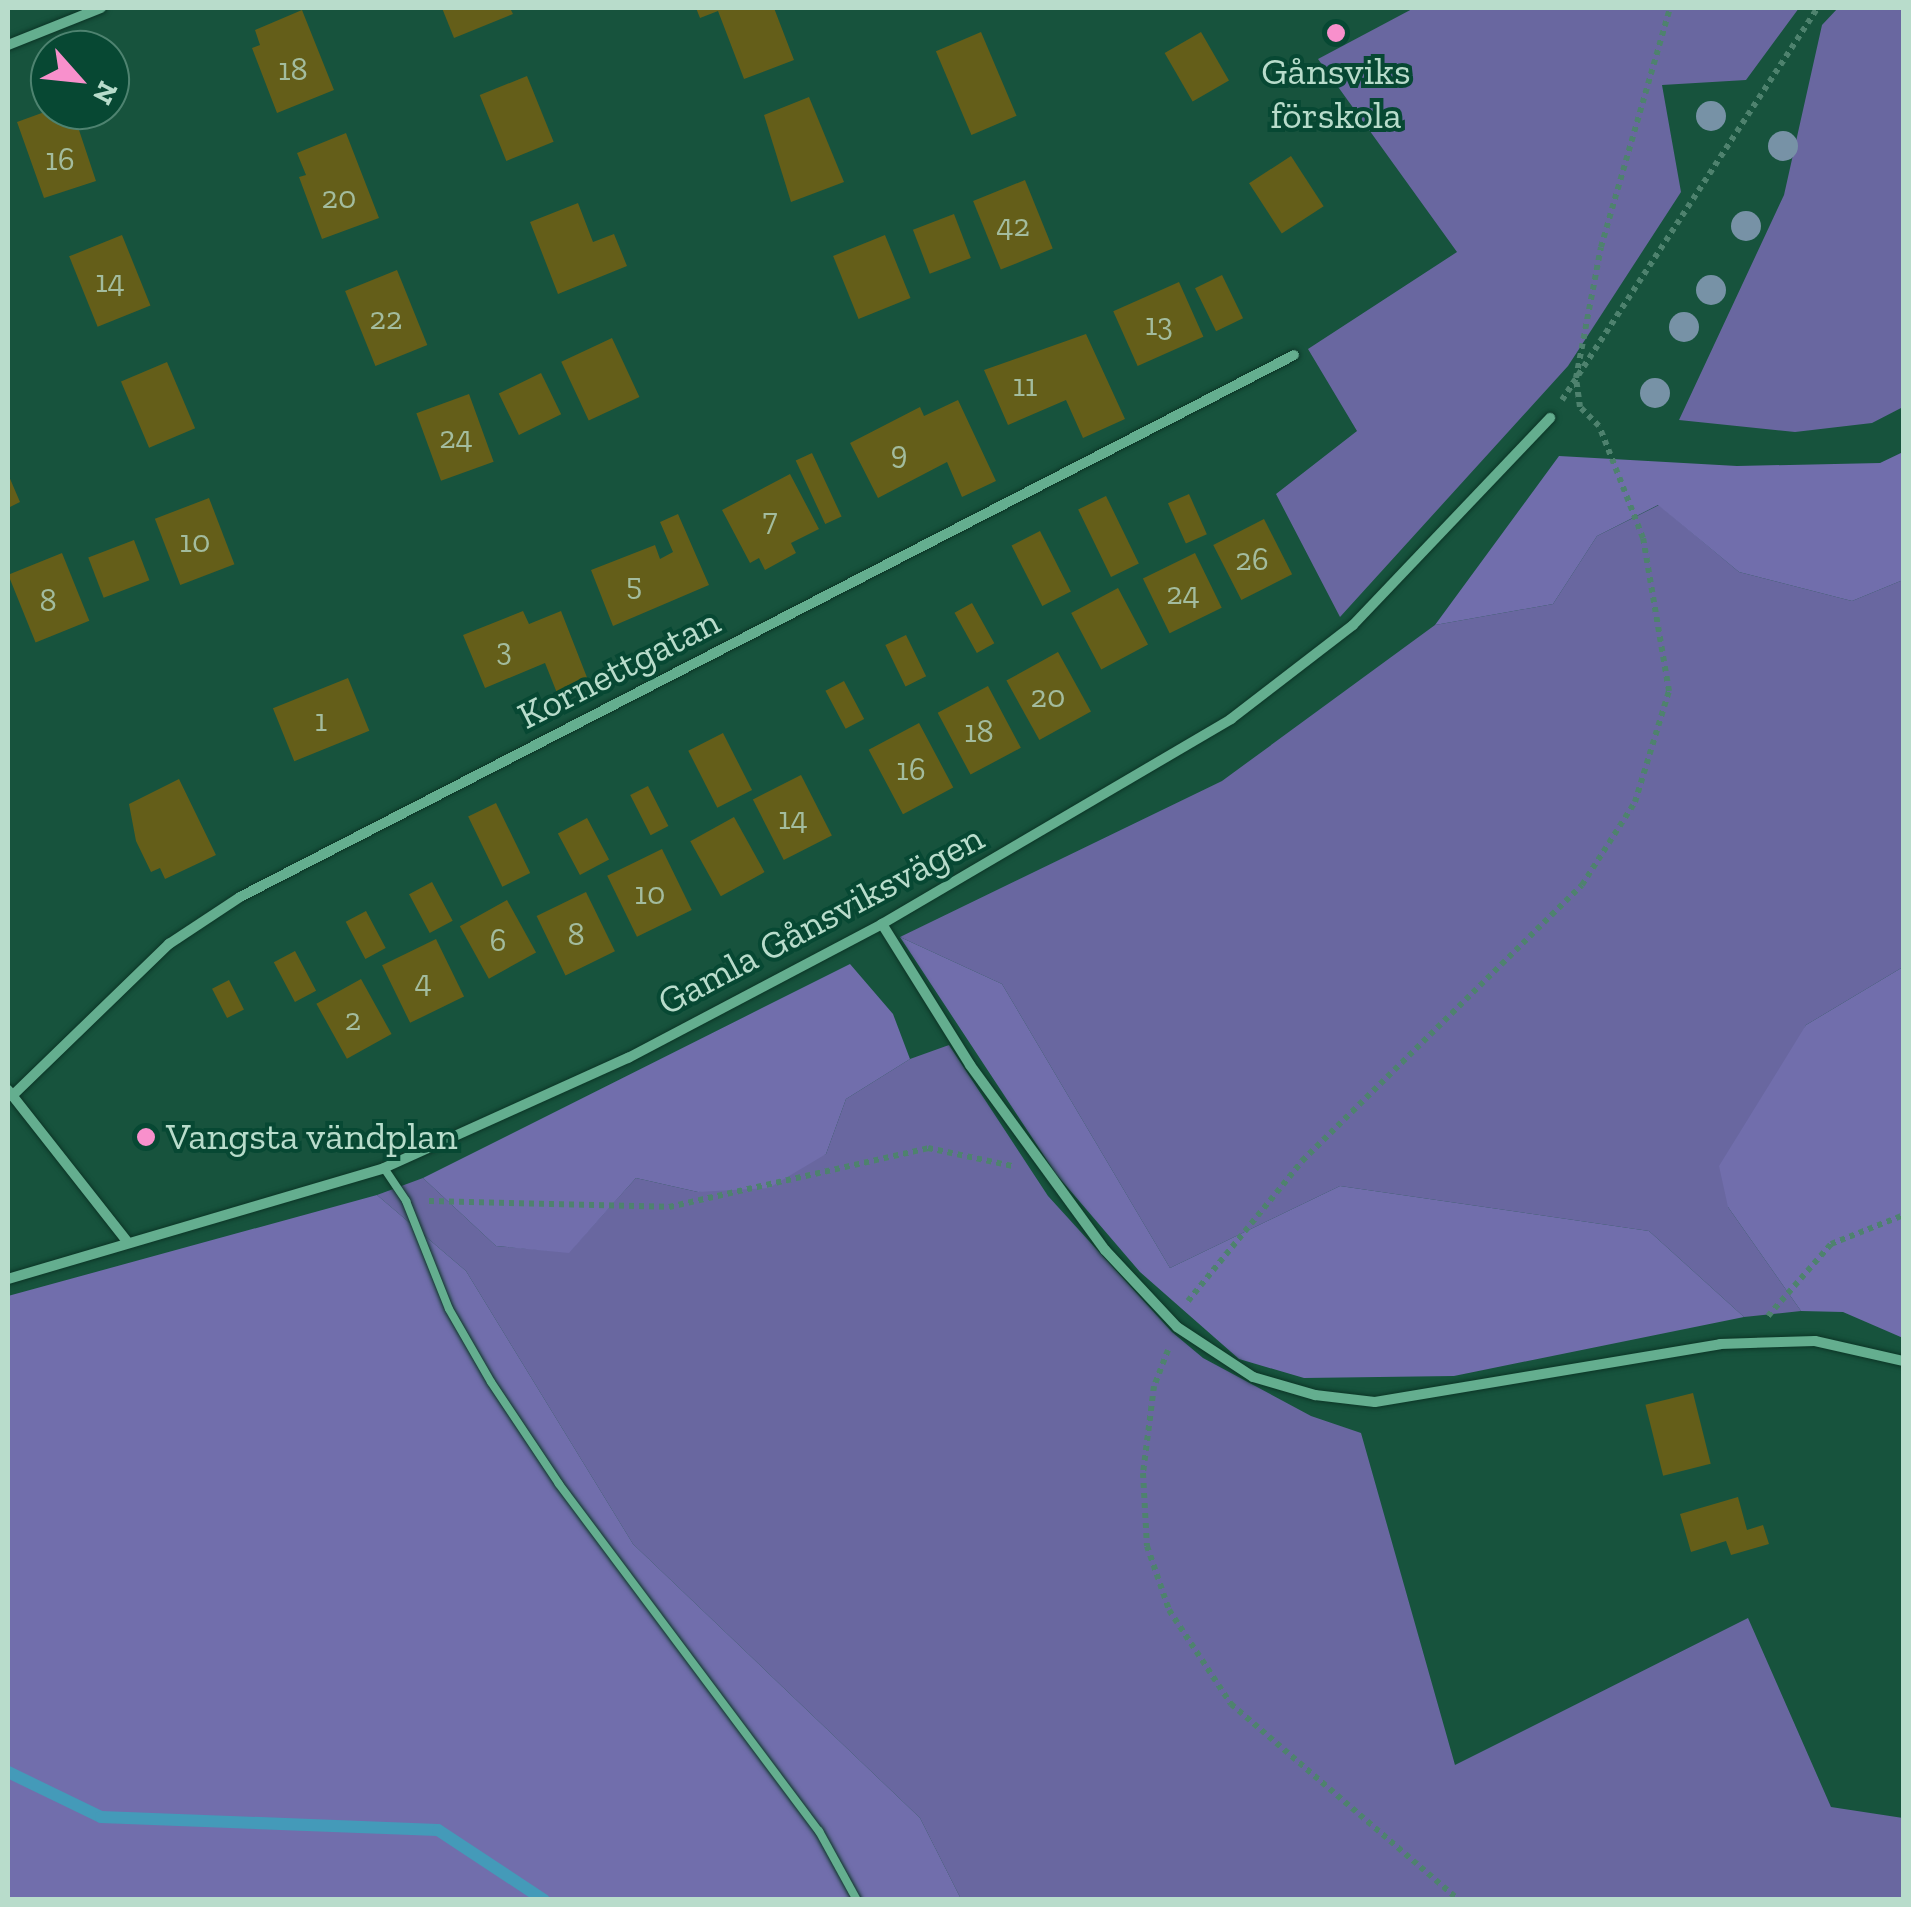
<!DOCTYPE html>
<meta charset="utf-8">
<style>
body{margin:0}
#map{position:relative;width:1911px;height:1907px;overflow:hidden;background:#17533d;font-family:"Zilla Slab",serif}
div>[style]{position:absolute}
.green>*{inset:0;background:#6967a0}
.forest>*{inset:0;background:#716eac}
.stream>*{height:12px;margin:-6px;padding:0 6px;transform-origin:6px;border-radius:6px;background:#449ab9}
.building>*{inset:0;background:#645e19;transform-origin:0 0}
.path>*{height:6px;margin-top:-3px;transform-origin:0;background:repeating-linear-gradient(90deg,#4e826e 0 5px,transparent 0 10px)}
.roads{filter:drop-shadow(0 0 2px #0c3526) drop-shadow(0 0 2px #0c3526)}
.service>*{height:8px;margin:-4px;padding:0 4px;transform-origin:4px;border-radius:4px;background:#64ae8f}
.minor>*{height:10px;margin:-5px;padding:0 5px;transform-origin:5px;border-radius:5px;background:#64ae8f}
.trees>*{width:30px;height:30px;margin:-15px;border-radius:50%;background:#7792a6}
.dots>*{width:28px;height:28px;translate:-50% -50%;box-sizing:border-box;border:5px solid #074833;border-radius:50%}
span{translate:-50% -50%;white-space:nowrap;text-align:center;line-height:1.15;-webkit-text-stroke:8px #074833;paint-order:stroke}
.number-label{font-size:32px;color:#a3bc9e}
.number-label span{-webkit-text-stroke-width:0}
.poi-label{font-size:38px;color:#b8dccb}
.left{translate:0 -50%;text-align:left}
.street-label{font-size:38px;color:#b8dccb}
.frame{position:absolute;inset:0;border:10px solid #b8dccb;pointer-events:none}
.north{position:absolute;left:30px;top:30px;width:100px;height:100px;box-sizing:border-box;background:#074833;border:2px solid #4e8370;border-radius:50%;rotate:117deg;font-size:28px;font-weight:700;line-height:40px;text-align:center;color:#b8dccb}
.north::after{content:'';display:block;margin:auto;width:35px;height:45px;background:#f890cc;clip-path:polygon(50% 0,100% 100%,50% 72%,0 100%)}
</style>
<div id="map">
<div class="green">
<div style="clip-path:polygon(1414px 8px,1799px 8px,1746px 80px,1662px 85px,1681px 192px,1568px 366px,1340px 617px,1276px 494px,1357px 431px,1308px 349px,1457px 252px,1318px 59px)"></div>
<div style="clip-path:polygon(1838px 8px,1903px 8px,1903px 407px,1872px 423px,1795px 432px,1679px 420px,1784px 195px,1822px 25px)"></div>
<div style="clip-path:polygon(1659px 505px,1739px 572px,1852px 601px,1903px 580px,1903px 967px,1806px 1025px,1728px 1207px,1801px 1311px,1744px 1317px,1649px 1231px,1340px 1186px,1170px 1268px,1002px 984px,900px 937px,1222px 781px,1435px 625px,1553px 604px,1597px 536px)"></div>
<div style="clip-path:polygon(949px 1045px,1048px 1196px,1172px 1332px,1203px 1358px,1311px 1416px,1361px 1433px,1455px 1765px,1748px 1618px,1831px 1807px,1903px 1818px,1903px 1899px,961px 1899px,920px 1818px,633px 1544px,466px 1271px,377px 1195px,423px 1178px,496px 1246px,569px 1252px,636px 1178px,698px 1192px,826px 1154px,846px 1099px,910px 1059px)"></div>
</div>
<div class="forest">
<div style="clip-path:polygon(1903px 452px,1903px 580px,1852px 601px,1739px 572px,1658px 505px,1597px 536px,1553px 604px,1435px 625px,1559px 456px,1737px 466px,1880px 463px)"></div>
<div style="clip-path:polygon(900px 937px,1002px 984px,1170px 1268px,1340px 1186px,1649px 1231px,1744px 1317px,1454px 1376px,1304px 1378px,1239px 1359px,1140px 1272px,1056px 1174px)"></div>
<div style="clip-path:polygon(850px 964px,893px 1014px,910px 1059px,846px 1099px,826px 1154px,769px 1188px,698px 1192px,636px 1178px,569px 1253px,496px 1246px,423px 1178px)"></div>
<div style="clip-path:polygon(1903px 967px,1903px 1338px,1843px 1312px,1801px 1311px,1728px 1207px,1719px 1166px,1806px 1025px)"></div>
<div style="clip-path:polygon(377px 1195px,466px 1271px,633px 1544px,920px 1818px,961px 1899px,8px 1900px,8px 1296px)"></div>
</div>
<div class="stream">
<div style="left:8px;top:1772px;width:103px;rotate:25.8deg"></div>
<div style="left:101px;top:1817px;width:337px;rotate:2.2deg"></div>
<div style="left:438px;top:1830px;width:127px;rotate:33.4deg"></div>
</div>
<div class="building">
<div style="clip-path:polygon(442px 8px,510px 8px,513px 14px,454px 38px)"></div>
<div style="clip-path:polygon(696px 8px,774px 8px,794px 60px,744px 79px,718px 11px,700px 18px)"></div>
<div style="clip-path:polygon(302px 10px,334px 90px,277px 113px,252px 48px,260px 45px,255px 30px)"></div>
<div style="left:981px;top:32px;width:91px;height:49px;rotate:67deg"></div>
<div style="left:1201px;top:32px;width:56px;height:42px;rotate:60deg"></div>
<div style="left:527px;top:76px;width:71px;height:51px;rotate:68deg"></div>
<div style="clip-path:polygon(809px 97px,844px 182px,791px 202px,764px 115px)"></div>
<div style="clip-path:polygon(50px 110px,61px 110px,64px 120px,75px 118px,96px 181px,44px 198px,17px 122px)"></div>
<div style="clip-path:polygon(346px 133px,379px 218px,322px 239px,299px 177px,306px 175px,297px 153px)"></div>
<div style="left:1291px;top:156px;width:60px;height:50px;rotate:57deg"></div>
<div style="left:1025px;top:180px;width:74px;height:56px;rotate:68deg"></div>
<div style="clip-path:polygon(578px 203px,593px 242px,614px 234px,627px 266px,558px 294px,530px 222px)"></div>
<div style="left:954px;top:214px;width:47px;height:44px;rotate:69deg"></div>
<div style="left:122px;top:235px;width:76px;height:57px;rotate:68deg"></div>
<div style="left:885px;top:235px;width:68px;height:56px;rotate:68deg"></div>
<div style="left:397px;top:270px;width:81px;height:56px;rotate:68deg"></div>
<div style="left:1222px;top:275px;width:48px;height:30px;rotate:64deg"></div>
<div style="left:1179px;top:282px;width:60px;height:72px;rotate:66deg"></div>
<div style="clip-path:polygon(1086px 334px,1125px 419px,1083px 438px,1066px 400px,1008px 425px,984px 370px)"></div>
<div style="left:612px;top:338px;width:65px;height:56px;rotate:65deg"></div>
<div style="left:167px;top:362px;width:72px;height:50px;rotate:67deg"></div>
<div style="left:541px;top:373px;width:46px;height:47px;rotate:64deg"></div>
<div style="left:469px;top:394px;width:72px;height:56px;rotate:70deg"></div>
<div style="clip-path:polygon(958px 400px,996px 481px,962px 497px,947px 462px,878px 498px,850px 443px,920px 407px,924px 416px)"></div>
<div style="left:812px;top:453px;width:70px;height:18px;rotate:65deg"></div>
<div style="clip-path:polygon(8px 474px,20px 502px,8px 508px)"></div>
<div style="clip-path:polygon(790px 474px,819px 529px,791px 543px,796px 553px,765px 570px,759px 558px,750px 563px,722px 510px)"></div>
<div style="left:1189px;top:494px;width:44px;height:23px;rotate:66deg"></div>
<div style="left:1106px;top:496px;width:75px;height:31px;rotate:64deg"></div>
<div style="left:209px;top:498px;width:71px;height:58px;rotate:69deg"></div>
<div style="clip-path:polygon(678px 514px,709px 585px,613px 626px,591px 570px,655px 545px,660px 559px,673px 552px,660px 522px)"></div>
<div style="left:1264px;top:519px;width:62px;height:57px;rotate:63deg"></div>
<div style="left:1040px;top:531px;width:68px;height:32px;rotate:63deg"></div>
<div style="left:134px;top:540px;width:43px;height:49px;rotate:69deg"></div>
<div style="left:62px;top:553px;width:73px;height:58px;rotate:68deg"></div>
<div style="left:1195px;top:553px;width:61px;height:58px;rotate:64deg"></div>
<div style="left:1118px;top:588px;width:64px;height:53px;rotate:62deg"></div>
<div style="left:972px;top:603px;width:46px;height:20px;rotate:61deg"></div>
<div style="clip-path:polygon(523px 611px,529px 624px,561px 611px,588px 680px,557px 693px,545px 663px,485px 688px,463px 635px)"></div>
<div style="left:906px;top:635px;width:46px;height:23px;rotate:64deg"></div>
<div style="left:1058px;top:652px;width:68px;height:59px;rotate:61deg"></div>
<div style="left:348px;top:678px;width:57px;height:81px;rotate:68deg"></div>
<div style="left:844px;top:681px;width:43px;height:21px;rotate:62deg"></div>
<div style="left:988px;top:686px;width:70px;height:57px;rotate:62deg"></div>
<div style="left:919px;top:723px;width:73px;height:57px;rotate:62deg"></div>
<div style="left:723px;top:733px;width:64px;height:39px;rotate:63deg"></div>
<div style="left:801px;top:775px;width:68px;height:54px;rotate:63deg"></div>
<div style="clip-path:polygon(179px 779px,216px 855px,165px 879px,160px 868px,151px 872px,136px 841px,129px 804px)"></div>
<div style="left:648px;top:786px;width:45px;height:20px;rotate:63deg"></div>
<div style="left:496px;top:803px;width:78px;height:31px;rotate:64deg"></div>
<div style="left:734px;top:817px;width:63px;height:50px;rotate:61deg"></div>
<div style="left:587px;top:818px;width:47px;height:33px;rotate:62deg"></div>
<div style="left:662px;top:849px;width:68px;height:61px;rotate:64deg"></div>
<div style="left:432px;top:882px;width:44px;height:26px;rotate:62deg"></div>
<div style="left:586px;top:892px;width:66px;height:55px;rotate:64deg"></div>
<div style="left:507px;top:900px;width:60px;height:54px;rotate:61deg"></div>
<div style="left:366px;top:911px;width:42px;height:23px;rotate:62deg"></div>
<div style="left:436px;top:939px;width:64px;height:60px;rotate:64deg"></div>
<div style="left:295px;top:951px;width:45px;height:24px;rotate:62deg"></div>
<div style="left:361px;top:979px;width:63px;height:51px;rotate:61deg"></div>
<div style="left:229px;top:980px;width:33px;height:19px;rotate:63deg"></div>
<div style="left:1693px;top:1393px;width:73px;height:49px;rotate:76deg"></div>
<div style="clip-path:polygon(1738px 1497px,1747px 1530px,1763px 1525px,1769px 1544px,1731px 1555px,1726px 1541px,1691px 1552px,1680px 1514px)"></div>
</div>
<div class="path">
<div style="left:1562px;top:400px;width:468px;rotate:-56.9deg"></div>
<div style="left:429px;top:1201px;width:240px;rotate:1.4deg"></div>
<div style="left:669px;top:1207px;width:266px;rotate:-12.8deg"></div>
<div style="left:928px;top:1148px;width:87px;rotate:12deg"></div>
<div style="left:1188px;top:1301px;width:181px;rotate:-50.8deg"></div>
<div style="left:1302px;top:1161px;width:393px;rotate:-44.6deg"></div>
<div style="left:1582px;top:885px;width:98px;rotate:-57.4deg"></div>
<div style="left:1635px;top:802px;width:116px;rotate:-73deg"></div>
<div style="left:1669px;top:691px;width:155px;rotate:-99.6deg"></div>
<div style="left:1643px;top:538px;width:120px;rotate:-111.4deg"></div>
<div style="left:1599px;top:426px;width:27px;rotate:-135deg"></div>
<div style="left:1580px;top:407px;width:29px;rotate:-98deg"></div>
<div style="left:1576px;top:378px;width:133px;rotate:-79.2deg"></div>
<div style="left:1601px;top:247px;width:249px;rotate:-73.9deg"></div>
<div style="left:1768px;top:1316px;width:96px;rotate:-48.8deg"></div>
<div style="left:1831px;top:1244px;width:79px;rotate:-21.7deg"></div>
<div style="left:1168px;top:1350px;width:39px;rotate:111deg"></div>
<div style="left:1154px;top:1386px;width:88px;rotate:97.2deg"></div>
<div style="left:1143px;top:1473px;width:73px;rotate:86.9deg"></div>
<div style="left:1147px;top:1546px;width:68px;rotate:71deg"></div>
<div style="left:1169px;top:1610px;width:113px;rotate:56.6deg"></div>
<div style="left:1231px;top:1704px;width:301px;rotate:40.7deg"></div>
</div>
<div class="roads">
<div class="service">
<div style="left:384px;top:1168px;width:40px;rotate:56deg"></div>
<div style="left:406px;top:1201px;width:116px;rotate:68.3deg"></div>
<div style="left:449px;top:1309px;width:84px;rotate:60.1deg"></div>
<div style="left:491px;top:1382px;width:123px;rotate:56.3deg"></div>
<div style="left:559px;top:1484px;width:434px;rotate:53.2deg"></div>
<div style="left:819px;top:1831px;width:79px;rotate:61.2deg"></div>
</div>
<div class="minor">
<div style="left:8px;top:45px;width:100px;rotate:-21.7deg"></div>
<div style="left:882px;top:924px;width:166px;rotate:58deg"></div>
<div style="left:970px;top:1065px;width:229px;rotate:53.9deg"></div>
<div style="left:1105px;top:1250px;width:105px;rotate:46.9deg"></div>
<div style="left:1177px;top:1327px;width:91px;rotate:33.3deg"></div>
<div style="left:1253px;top:1377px;width:65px;rotate:16.2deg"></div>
<div style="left:1315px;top:1395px;width:60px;rotate:6.7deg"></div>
<div style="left:1375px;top:1402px;width:350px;rotate:-9.5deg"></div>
<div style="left:1720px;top:1344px;width:95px;rotate:-1.8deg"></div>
<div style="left:1815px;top:1341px;width:91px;rotate:12.7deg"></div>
<div style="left:8px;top:1090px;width:191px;rotate:51.8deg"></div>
<div style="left:12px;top:1096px;width:219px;rotate:-44.1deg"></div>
<div style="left:169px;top:944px;width:85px;rotate:-33.5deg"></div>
<div style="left:240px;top:897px;width:1185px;rotate:-27.21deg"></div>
<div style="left:8px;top:1279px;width:392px;rotate:-16.4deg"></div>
<div style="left:384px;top:1168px;width:268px;rotate:-24.3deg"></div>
<div style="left:628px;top:1058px;width:287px;rotate:-27.8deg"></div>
<div style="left:882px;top:924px;width:405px;rotate:-30.4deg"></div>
<div style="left:1231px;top:719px;width:154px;rotate:-37.6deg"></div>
<div style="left:1353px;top:625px;width:286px;rotate:-46.4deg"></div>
</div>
</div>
<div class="trees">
<div style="left:1711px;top:116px"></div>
<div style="left:1783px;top:146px"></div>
<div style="left:1746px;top:226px"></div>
<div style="left:1711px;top:290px"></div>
<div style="left:1684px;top:327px"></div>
<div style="left:1655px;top:393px"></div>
</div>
<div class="dots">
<div style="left:1336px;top:33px;background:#f890cc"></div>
<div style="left:146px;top:1137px;background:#f890cc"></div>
</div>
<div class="number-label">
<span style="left:293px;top:69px">18</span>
<span style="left:60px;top:159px">16</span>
<span style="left:339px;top:197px">20</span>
<span style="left:1013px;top:225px">42</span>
<span style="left:110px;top:281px">14</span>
<span style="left:386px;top:318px">22</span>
<span style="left:1159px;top:324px">13</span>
<span style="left:1025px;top:385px">11</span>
<span style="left:456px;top:437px">24</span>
<span style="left:899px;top:452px">9</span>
<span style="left:770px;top:519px">7</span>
<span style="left:195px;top:541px">10</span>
<span style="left:1252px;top:559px">26</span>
<span style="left:634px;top:584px">5</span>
<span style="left:1183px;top:593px">24</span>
<span style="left:48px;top:600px">8</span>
<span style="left:504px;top:649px">3</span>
<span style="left:1048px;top:696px">20</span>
<span style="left:321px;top:720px">1</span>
<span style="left:979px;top:731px">18</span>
<span style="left:911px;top:769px">16</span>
<span style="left:793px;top:818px">14</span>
<span style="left:650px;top:893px">10</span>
<span style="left:576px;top:934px">8</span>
<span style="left:498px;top:940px">6</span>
<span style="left:423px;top:981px">4</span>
<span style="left:353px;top:1019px">2</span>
</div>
<div class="poi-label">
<span style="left:1336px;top:94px">Gånsviks<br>förskola</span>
<span class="left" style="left:166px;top:1137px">Vangsta vändplan</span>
</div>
<div class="street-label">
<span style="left:619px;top:669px;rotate:-27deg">Kornettgatan</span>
<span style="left:821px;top:920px;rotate:-28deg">Gamla Gånsviksvägen</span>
</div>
<div class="frame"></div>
<div class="north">N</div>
</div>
